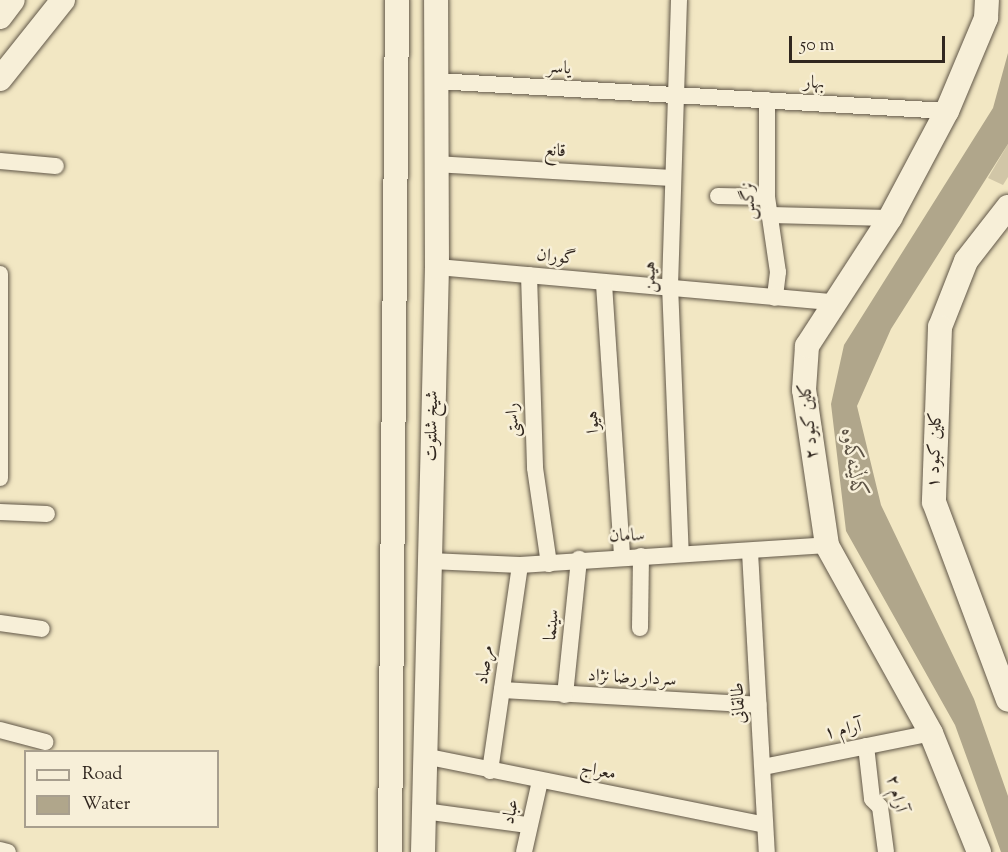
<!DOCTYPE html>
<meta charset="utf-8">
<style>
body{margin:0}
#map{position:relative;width:1008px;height:852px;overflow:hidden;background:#f2e7c3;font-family:"Sorts Mill Goudy",Amiri,serif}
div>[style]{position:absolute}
.green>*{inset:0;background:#d1c6a7}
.water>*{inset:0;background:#b0a68b}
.roads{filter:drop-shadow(0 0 2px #615748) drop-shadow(0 0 2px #615748)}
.street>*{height:16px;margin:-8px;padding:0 8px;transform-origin:8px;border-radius:8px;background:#f7efd8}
.secondary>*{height:24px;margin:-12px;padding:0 12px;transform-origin:12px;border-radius:12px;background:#f7efd8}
span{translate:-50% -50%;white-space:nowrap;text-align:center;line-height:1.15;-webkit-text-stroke:5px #f7efd8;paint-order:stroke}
.street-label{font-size:18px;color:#31271f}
.water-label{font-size:20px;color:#5d5345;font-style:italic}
.legend{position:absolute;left:24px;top:750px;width:195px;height:78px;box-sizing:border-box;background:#f7efd8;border:2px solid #a89f8e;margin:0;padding:8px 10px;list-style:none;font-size:18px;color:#31271f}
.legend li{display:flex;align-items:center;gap:12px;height:30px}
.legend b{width:30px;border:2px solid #a89f8e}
.scale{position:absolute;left:789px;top:36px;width:156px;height:27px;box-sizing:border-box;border:3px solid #31271f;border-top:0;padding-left:8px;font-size:18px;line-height:21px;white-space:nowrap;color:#31271f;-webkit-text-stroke:4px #f7efd8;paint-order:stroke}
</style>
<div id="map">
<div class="green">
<div style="clip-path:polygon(1008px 144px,1008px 177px,1003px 185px,988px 178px)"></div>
</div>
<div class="water">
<div style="clip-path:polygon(1008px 53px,1008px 144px,891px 329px,857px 406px,881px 505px,974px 699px,1008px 796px,1008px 852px,1001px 852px,955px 725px,846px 531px,831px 404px,844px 345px,993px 108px)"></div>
</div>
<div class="roads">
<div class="street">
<div style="left:679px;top:0;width:285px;rotate:91.8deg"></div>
<div style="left:670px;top:285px;width:269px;rotate:87.7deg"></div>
<div style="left:436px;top:81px;width:512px;rotate:3.36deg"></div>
<div style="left:767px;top:100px;width:97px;rotate:90deg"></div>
<div style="left:767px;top:197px;width:76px;rotate:81.7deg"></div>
<div style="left:778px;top:272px;width:26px;rotate:97deg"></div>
<div style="left:0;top:161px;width:56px;rotate:5.1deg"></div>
<div style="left:435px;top:164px;width:237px;rotate:3.4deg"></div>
<div style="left:718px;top:196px;width:49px;rotate:1.2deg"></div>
<div style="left:769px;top:215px;width:121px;rotate:1.4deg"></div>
<div style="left:437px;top:267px;width:398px;rotate:5.1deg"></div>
<div style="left:0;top:274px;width:204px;rotate:90deg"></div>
<div style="left:529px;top:275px;width:193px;rotate:88.2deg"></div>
<div style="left:535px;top:468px;width:97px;rotate:81.7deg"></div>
<div style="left:604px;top:284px;width:274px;rotate:86.2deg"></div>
<div style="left:0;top:512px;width:47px;rotate:2.4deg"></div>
<div style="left:750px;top:552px;width:300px;rotate:86.8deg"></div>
<div style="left:430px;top:561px;width:90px;rotate:2.5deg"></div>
<div style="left:520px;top:565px;width:308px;rotate:-3.7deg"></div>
<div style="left:0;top:623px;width:42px;rotate:8.1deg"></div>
<div style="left:640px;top:628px;width:72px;rotate:-89.2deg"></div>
<div style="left:502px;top:690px;width:257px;rotate:3.3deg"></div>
<div style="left:565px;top:695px;width:137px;rotate:-84.1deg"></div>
<div style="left:0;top:730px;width:47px;rotate:14.9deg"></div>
<div style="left:866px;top:746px;width:53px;rotate:83.5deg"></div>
<div style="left:872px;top:799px;width:11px;rotate:45deg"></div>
<div style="left:880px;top:807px;width:45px;rotate:82.4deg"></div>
<div style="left:424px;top:756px;width:348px;rotate:11.4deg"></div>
<div style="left:763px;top:767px;width:171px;rotate:-11.4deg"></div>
<div style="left:490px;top:771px;width:208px;rotate:-81.7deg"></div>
<div style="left:424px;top:811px;width:105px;rotate:7.7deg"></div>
<div style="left:0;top:850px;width:8px;rotate:14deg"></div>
<div style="left:524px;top:852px;width:73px;rotate:-77.3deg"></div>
</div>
<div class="secondary">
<div style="left:0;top:17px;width:21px;rotate:-53deg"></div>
<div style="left:0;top:79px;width:101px;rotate:-51.4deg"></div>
<div style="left:1008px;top:207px;width:68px;rotate:127.9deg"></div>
<div style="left:966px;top:261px;width:71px;rotate:111.5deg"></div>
<div style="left:940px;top:327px;width:175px;rotate:92deg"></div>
<div style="left:934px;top:502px;width:211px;rotate:69.5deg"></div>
<div style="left:390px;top:852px;width:852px;rotate:-89.53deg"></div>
<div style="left:423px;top:852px;width:585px;rotate:-88.63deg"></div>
<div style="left:437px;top:267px;width:267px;rotate:-90.2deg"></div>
<div style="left:979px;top:852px;width:128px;rotate:-112deg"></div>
<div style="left:931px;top:733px;width:215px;rotate:-119deg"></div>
<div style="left:827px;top:545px;width:157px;rotate:-98.4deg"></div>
<div style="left:804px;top:390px;width:44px;rotate:-86.1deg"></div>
<div style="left:807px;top:346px;width:153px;rotate:-57deg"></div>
<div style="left:890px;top:218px;width:121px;rotate:-62deg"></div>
<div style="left:947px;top:111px;width:101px;rotate:-67.2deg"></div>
<div style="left:986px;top:18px;width:18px;rotate:-87deg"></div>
</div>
</div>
<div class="street-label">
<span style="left:559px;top:69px;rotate:4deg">یاسر</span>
<span style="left:814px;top:84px;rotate:4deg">بهار</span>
<span style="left:555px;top:152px;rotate:3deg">قانع</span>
<span style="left:750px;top:201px;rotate:-94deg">نرگس</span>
<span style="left:556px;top:258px;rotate:7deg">گوران</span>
<span style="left:651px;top:277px;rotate:-90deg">هیمن</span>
<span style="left:514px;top:420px;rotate:-92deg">راستی</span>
<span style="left:810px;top:421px;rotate:-96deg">کلین کبود ۲</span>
<span style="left:594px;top:422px;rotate:-94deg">هیوا</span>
<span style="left:433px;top:426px;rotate:-89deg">شیخ شلتوت</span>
<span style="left:936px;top:450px;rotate:-88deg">کلین کبود ۱</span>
<span style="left:627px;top:537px;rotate:-2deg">سامان</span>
<span style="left:553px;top:625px;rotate:-84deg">سینما</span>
<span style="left:486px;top:665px;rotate:-82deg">مرصاد</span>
<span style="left:632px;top:679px;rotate:3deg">سردار رضا نژاد</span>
<span style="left:740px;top:703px;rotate:-93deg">طالقانی</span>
<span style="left:843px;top:731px;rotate:-11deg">آرام ۱</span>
<span style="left:598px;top:772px;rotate:11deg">معراج</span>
<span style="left:895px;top:794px;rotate:75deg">آرام ۲</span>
<span style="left:512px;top:812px;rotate:-77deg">عباد</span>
</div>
<div class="water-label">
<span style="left:852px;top:464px;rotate:81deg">کەڵینەکەوە</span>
</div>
<ul class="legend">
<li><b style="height:8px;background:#f7efd8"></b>Road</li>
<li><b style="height:16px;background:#b0a68b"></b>Water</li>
</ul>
<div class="scale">50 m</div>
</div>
